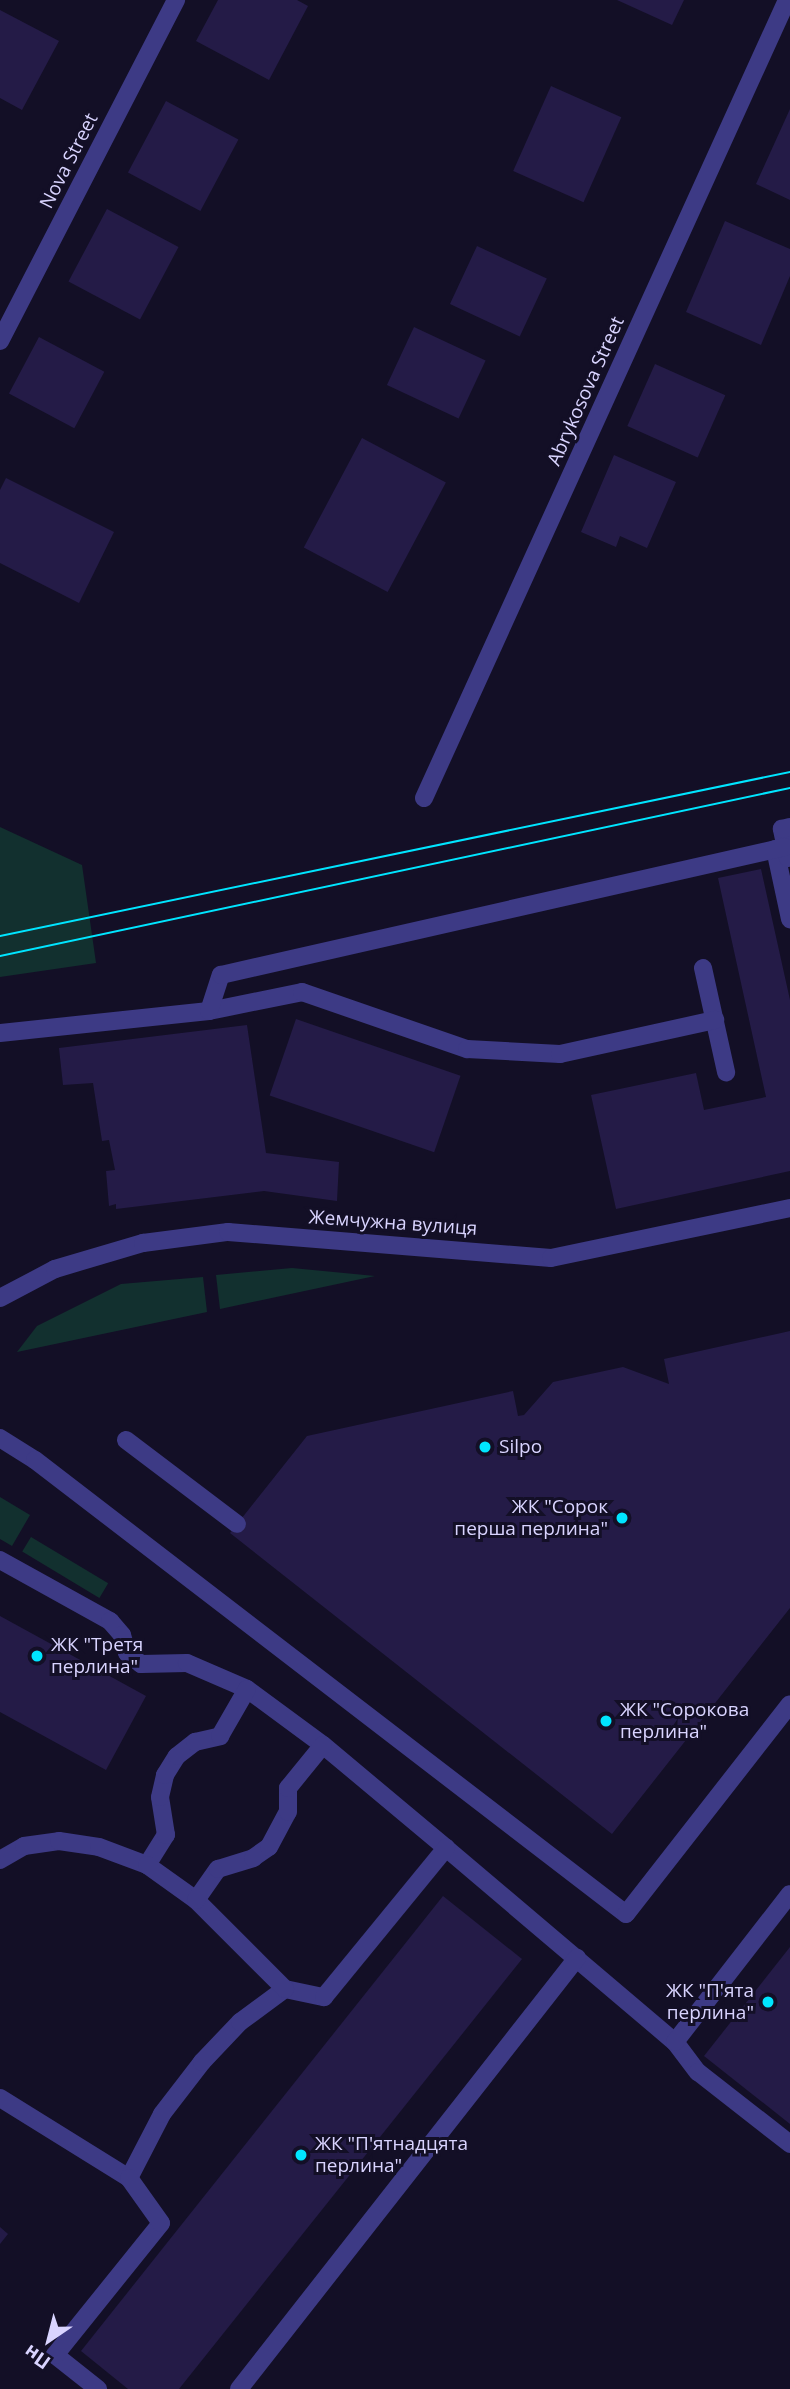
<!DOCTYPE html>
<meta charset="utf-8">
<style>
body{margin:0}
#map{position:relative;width:790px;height:2389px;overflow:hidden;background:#130f26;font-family:"Open Sans",sans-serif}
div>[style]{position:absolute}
.green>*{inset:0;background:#12302f;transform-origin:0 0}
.building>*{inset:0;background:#241b47;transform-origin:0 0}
.minor>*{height:18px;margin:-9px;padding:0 9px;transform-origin:9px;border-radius:9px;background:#3d3a85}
.tram>*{height:2px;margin:-1px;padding:0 1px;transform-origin:1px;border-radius:1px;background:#00e5ff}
.dots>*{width:19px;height:19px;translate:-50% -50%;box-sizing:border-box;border:4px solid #130f26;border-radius:50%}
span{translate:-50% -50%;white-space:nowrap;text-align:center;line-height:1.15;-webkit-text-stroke:6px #130f26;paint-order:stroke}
.street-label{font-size:19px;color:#d9d4ff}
.poi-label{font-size:19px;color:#d9d4ff}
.left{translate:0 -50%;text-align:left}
.right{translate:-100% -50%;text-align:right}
.north{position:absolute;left:14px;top:2305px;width:70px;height:70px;-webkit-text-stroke:5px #130f26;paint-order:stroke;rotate:215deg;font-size:19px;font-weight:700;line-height:28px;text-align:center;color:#d9d4ff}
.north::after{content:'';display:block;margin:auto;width:24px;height:32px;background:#d9d4ff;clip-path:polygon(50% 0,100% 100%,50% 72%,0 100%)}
</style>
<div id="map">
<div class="green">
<div style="clip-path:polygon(0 827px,82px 865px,96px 963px,0 977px)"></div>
<div style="clip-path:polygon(292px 1268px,375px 1276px,220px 1309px,216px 1275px)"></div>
<div style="clip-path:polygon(203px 1277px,207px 1312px,17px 1352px,37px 1326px,121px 1284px)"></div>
<div style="clip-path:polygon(0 1497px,30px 1515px,12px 1546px,0 1539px)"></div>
<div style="left:31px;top:1537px;width:90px;height:17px;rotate:31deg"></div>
</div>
<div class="building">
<div style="clip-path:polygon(218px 0,297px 0,308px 6px,269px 80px,196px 41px)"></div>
<div style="clip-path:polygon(617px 0,684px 0,672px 25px)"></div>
<div style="clip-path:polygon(0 10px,59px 41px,22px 110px,0 98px)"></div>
<div style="left:551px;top:86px;width:77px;height:93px;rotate:24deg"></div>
<div style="left:166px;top:101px;width:82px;height:81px;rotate:28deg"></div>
<div style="clip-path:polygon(790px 109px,790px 200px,756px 184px)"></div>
<div style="left:107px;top:209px;width:81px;height:82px;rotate:28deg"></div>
<div style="clip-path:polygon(725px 221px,790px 249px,790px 276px,761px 345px,686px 312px)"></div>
<div style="left:477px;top:246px;width:77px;height:64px;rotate:25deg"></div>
<div style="left:414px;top:327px;width:79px;height:64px;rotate:25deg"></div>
<div style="left:39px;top:337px;width:74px;height:64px;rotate:28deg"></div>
<div style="left:655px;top:364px;width:77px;height:68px;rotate:24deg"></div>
<div style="left:362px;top:438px;width:95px;height:124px;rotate:28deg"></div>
<div style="clip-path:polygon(614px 455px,676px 482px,647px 548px,620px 536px,616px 547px,581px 532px)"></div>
<div style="clip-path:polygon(6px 478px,114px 532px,79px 603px,0 563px,0 490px)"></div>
<div style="clip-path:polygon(761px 869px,790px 1000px,790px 1171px,616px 1209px,591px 1095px,696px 1073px,704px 1110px,766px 1097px,718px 878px)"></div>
<div style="left:296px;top:1019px;width:174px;height:81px;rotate:19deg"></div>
<div style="clip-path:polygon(247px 1025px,266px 1153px,339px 1162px,337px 1201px,264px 1191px,116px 1209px,116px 1204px,109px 1206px,106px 1171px,115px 1170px,109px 1140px,102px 1141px,93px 1083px,63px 1085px,59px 1048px)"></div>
<div style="clip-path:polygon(790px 1331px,790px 1608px,612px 1834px,230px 1533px,307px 1436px,513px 1391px,518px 1416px,524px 1415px,553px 1382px,623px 1367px,669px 1384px,664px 1359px)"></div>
<div style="clip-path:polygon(0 1616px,146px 1696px,106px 1770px,0 1712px)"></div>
<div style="clip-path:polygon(443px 1896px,522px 1959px,179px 2389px,128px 2389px,81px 2351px)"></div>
<div style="clip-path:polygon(790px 1947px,790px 2124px,704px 2056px)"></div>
<div style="clip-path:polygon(0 2227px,8px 2234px,0 2244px)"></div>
</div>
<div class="minor">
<div style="left:0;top:341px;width:384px;rotate:-62.7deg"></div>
<div style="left:424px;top:798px;width:877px;rotate:-65.54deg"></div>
<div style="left:775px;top:849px;width:72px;rotate:77.9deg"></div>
<div style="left:788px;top:858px;width:30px;rotate:-102deg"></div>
<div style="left:782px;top:829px;width:8px;rotate:-14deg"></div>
<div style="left:703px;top:968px;width:107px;rotate:77.5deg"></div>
<div style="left:209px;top:1011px;width:95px;rotate:-11.5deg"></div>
<div style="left:302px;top:992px;width:175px;rotate:19.1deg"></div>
<div style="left:467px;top:1049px;width:93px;rotate:3.1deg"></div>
<div style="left:560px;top:1054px;width:159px;rotate:-12.4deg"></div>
<div style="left:0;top:1033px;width:210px;rotate:-6deg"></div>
<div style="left:209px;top:1011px;width:38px;rotate:-72deg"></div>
<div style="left:221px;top:975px;width:578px;rotate:-12.79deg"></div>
<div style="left:0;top:1298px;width:62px;rotate:-27.8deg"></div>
<div style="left:55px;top:1269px;width:92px;rotate:-16.5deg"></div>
<div style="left:143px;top:1243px;width:86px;rotate:-7.4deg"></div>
<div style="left:228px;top:1232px;width:324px;rotate:4.6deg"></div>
<div style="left:551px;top:1258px;width:244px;rotate:-11.8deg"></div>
<div style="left:0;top:1438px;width:41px;rotate:32.2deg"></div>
<div style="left:35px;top:1460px;width:745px;rotate:37.53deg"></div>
<div style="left:626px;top:1914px;width:266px;rotate:-52deg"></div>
<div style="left:126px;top:1440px;width:139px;rotate:37.1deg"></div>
<div style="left:0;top:1560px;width:126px;rotate:29deg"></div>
<div style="left:110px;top:1621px;width:18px;rotate:49deg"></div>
<div style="left:122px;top:1635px;width:19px;rotate:74deg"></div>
<div style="left:127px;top:1653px;width:18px;rotate:38deg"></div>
<div style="left:141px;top:1664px;width:46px;rotate:-1.2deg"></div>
<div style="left:187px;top:1663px;width:65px;rotate:23.4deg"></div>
<div style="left:247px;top:1689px;width:94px;rotate:36.4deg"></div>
<div style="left:323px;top:1745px;width:160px;rotate:39.9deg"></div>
<div style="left:446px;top:1848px;width:300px;rotate:40.3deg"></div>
<div style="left:675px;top:2042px;width:38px;rotate:53deg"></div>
<div style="left:698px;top:2072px;width:117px;rotate:38deg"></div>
<div style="left:0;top:1860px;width:28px;rotate:-30deg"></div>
<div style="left:24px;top:1846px;width:35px;rotate:-8deg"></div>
<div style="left:59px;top:1841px;width:40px;rotate:8.5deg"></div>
<div style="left:99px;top:1847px;width:51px;rotate:20.6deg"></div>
<div style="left:147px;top:1865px;width:36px;rotate:-58deg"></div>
<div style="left:166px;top:1835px;width:38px;rotate:-99deg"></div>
<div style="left:160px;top:1797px;width:23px;rotate:-77deg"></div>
<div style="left:165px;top:1775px;width:22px;rotate:-58deg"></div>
<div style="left:177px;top:1756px;width:23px;rotate:-38deg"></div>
<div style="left:195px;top:1742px;width:26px;rotate:-13deg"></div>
<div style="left:220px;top:1736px;width:54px;rotate:-60.1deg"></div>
<div style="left:147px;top:1865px;width:60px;rotate:35.5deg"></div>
<div style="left:285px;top:1989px;width:40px;rotate:12deg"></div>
<div style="left:324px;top:1997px;width:193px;rotate:-50.7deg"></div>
<div style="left:675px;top:2042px;width:187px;rotate:-52.2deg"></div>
<div style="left:0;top:2098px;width:152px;rotate:31.8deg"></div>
<div style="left:129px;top:2178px;width:72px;rotate:-62.7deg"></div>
<div style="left:162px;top:2114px;width:66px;rotate:-52.4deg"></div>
<div style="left:202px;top:2062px;width:55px;rotate:-46.5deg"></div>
<div style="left:240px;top:2022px;width:56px;rotate:-36.3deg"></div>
<div style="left:285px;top:1989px;width:126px;rotate:-135deg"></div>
<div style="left:196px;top:1900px;width:38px;rotate:-55deg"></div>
<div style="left:218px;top:1869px;width:37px;rotate:-17deg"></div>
<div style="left:253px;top:1858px;width:19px;rotate:-35deg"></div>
<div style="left:269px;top:1847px;width:40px;rotate:-62deg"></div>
<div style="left:288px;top:1812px;width:24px;rotate:-90deg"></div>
<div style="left:288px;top:1788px;width:55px;rotate:-50.9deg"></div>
<div style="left:98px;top:2389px;width:55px;rotate:-141.7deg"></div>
<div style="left:55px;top:2355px;width:169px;rotate:-51.2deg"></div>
<div style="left:161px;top:2223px;width:55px;rotate:-125.4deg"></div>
<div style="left:239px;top:2389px;width:548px;rotate:-51.9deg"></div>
</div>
<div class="tram">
<div style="left:0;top:936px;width:807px;rotate:-11.73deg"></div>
<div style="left:0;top:956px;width:808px;rotate:-12.01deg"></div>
</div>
<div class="dots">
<div style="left:485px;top:1447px;background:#00e5ff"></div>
<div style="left:622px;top:1518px;background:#00e5ff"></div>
<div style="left:37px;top:1656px;background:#00e5ff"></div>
<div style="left:606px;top:1721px;background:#00e5ff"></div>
<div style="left:768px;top:2002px;background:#00e5ff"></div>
<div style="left:301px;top:2155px;background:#00e5ff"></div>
</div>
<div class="street-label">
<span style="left:69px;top:161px;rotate:-63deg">Nova Street</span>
<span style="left:586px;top:391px;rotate:-66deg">Abrykosova Street</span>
<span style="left:393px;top:1223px;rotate:4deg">Жемчужна вулиця</span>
</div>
<div class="poi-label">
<span class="left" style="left:499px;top:1447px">Silpo</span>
<span class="right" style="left:608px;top:1518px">ЖК "Сорок<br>перша перлина"</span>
<span class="left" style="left:51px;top:1656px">ЖК "Третя<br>перлина"</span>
<span class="left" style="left:620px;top:1721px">ЖК "Сорокова<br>перлина"</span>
<span class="right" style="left:754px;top:2002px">ЖК "П'ята<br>перлина"</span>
<span class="left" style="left:315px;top:2155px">ЖК "П'ятнадцята<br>перлина"</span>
</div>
<div class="north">Пн</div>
</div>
